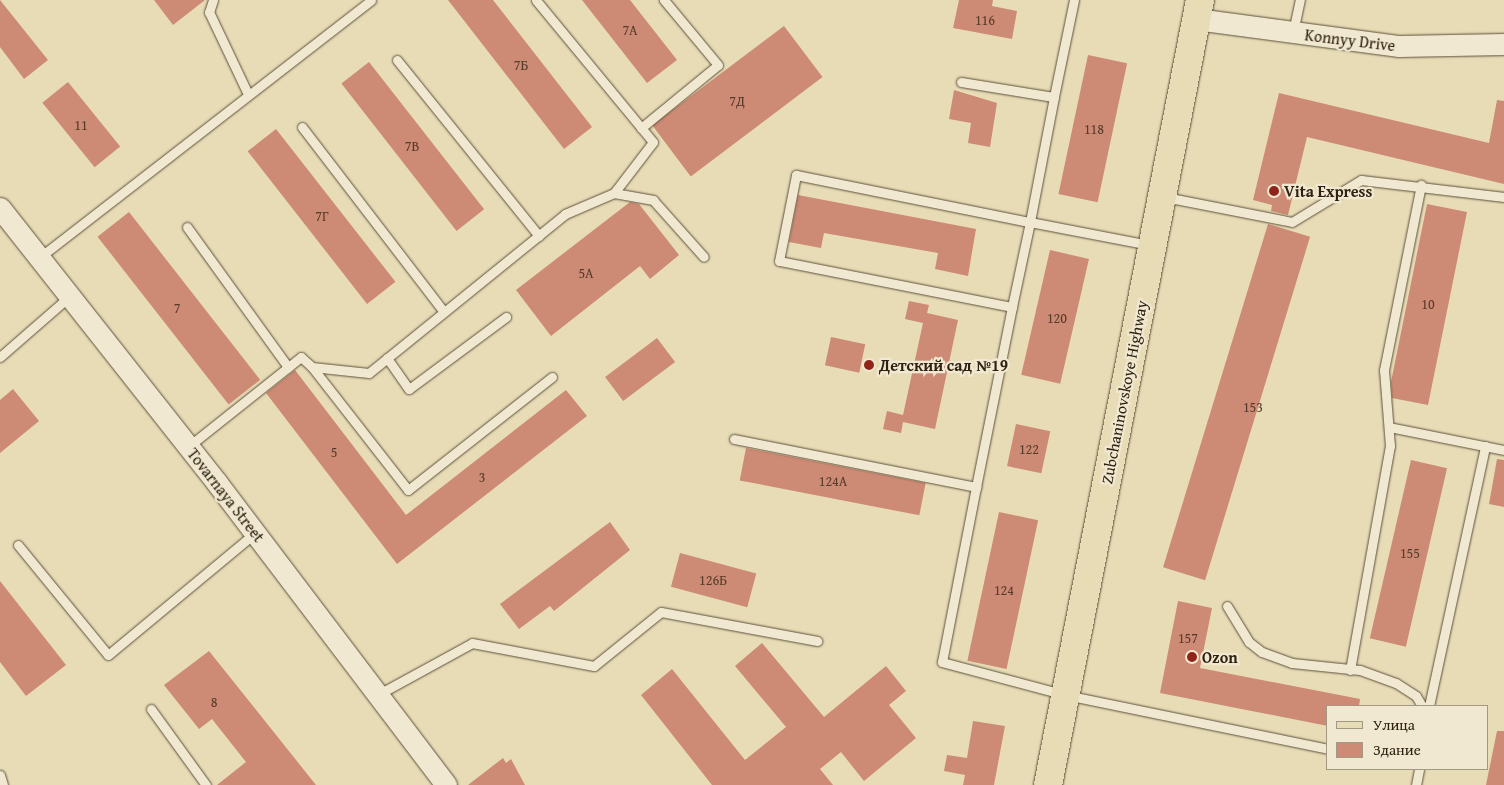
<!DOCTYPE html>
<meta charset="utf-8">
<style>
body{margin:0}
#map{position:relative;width:1504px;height:785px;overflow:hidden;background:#e8dcb7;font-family:"Gentium Book Plus",serif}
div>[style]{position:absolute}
.building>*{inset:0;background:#cd8a74;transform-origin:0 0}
.roads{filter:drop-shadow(0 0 1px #5d503a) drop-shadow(0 0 1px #5d503a)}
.service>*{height:9px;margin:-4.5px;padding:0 4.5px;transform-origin:4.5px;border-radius:4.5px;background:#f0e8d0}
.tertiary>*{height:21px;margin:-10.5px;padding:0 10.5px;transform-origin:10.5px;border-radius:10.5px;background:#f0e8d0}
.primary>*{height:28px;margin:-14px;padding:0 14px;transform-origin:14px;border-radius:14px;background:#e8dcb7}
.dots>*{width:14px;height:14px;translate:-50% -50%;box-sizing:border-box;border:2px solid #f0e8d0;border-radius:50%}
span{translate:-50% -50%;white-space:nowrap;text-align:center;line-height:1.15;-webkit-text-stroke:4.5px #f0e8d0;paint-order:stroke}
.number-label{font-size:14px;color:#563b2a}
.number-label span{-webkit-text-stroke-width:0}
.street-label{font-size:16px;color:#2f2111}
.poi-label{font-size:16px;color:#2f2111;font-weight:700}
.left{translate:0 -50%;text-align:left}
.legend{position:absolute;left:1326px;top:705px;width:162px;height:65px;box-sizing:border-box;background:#f0e8d0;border:1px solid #a39884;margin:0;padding:6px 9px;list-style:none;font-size:15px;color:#2f2111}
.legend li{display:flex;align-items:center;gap:10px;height:25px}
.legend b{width:25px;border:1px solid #a39884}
</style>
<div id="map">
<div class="building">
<div style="clip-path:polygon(0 0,48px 60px,24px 79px,0 47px)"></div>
<div style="clip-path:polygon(154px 0,205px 0,173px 25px)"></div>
<div style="clip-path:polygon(448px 0,493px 0,592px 127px,564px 149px)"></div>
<div style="clip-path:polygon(582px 0,630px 0,677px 60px,647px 83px)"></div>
<div style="clip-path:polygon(959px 0,993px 0,992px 6px,1017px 11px,1012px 39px,953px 28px)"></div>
<div style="left:784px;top:26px;width:64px;height:165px;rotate:53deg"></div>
<div style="left:1088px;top:55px;width:40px;height:142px;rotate:12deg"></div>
<div style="left:369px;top:62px;width:187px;height:35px;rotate:52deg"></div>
<div style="left:68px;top:82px;width:83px;height:33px;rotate:51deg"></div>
<div style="clip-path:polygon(954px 90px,997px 103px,990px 147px,968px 143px,971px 123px,949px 119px)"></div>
<div style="clip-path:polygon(1279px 93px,1489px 143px,1497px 100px,1504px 101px,1504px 184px,1307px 137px,1288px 215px,1271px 211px,1272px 205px,1253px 200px)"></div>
<div style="left:276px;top:129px;width:194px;height:36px;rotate:52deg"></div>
<div style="clip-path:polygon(798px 195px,976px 229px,968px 276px,935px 269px,938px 253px,824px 233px,821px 248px,789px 242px)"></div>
<div style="clip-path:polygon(630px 202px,639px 204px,679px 255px,650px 279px,640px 266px,551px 336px,516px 290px)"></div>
<div style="clip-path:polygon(1427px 204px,1467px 212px,1428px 405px,1392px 398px,1391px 382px)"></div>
<div style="left:129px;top:212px;width:213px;height:40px;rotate:52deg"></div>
<div style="left:1268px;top:224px;width:44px;height:359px;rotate:17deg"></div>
<div style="left:1050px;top:250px;width:40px;height:128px;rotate:13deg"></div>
<div style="clip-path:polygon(909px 301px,929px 305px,927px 313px,958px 320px,935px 429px,903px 422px,901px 433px,883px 429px,887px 411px,903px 415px,923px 323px,905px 319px)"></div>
<div style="left:831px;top:337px;width:35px;height:29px;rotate:12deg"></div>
<div style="left:657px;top:338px;width:30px;height:65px;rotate:53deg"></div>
<div style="clip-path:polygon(295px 370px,406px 515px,566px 390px,587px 416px,397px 564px,266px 393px)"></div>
<div style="clip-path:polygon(13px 389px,39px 421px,0 453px,0 400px)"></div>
<div style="left:1016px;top:424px;width:35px;height:43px;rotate:12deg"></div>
<div style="left:746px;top:448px;width:183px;height:33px;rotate:11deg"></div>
<div style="clip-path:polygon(1497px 459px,1504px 460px,1504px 507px,1489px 504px)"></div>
<div style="left:1411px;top:460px;width:37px;height:183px;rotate:13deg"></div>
<div style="left:999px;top:512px;width:40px;height:152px;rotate:12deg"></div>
<div style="clip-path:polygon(610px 522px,630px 550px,554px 611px,550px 606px,519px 629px,500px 604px)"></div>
<div style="left:680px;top:553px;width:79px;height:35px;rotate:15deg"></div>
<div style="clip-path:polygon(0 581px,66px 665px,26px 696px,0 662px)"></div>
<div style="clip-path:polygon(1178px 601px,1212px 608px,1200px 668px,1360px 699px,1359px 706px,1328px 706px,1328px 726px,1160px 693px)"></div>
<div style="clip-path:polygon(762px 643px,824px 717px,886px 666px,906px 691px,889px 705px,916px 738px,864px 781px,841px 752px,820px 769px,833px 785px,712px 785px,641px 695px,672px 669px,745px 760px,786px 727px,735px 666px)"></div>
<div style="clip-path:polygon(209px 651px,316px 785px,217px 785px,246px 762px,212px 719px,199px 729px,164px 685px)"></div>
<div style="clip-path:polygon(973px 721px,1005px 726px,994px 785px,963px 785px,965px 775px,944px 771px,947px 755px,967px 758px)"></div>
<div style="clip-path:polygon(1497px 731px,1504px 731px,1504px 785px,1486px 785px)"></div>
<div style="clip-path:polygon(503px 758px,506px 763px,511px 759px,525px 785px,468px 785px)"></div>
</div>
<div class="roads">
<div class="service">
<div style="left:213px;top:0;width:13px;rotate:108deg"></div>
<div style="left:209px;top:12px;width:91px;rotate:64.6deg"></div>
<div style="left:1074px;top:0;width:99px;rotate:101.7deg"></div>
<div style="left:1054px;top:97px;width:127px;rotate:100.9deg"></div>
<div style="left:1030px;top:222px;width:87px;rotate:102deg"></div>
<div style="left:1012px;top:307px;width:237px;rotate:-168.8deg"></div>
<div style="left:779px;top:261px;width:88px;rotate:-78.8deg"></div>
<div style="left:796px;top:175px;width:239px;rotate:11.4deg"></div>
<div style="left:1030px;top:222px;width:121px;rotate:10.9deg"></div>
<div style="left:1293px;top:32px;width:33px;rotate:-78deg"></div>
<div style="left:397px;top:60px;width:226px;rotate:51.1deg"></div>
<div style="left:961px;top:82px;width:94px;rotate:9.2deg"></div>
<div style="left:302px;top:127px;width:233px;rotate:52.5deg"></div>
<div style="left:641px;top:128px;width:99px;rotate:-39.3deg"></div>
<div style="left:718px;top:65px;width:85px;rotate:-129.7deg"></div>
<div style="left:614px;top:193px;width:40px;rotate:10deg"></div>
<div style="left:653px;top:200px;width:76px;rotate:48.2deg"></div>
<div style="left:1165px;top:197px;width:129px;rotate:11.1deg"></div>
<div style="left:1292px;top:222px;width:81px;rotate:-31.3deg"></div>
<div style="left:1361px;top:180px;width:144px;rotate:6.8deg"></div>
<div style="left:187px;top:227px;width:173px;rotate:54.2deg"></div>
<div style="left:40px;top:257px;width:419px;rotate:-37.8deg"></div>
<div style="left:0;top:357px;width:93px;rotate:-41.1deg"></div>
<div style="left:387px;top:358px;width:38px;rotate:55deg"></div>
<div style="left:409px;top:389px;width:121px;rotate:-36.6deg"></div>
<div style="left:312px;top:367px;width:156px;rotate:52deg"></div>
<div style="left:408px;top:490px;width:183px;rotate:-38.1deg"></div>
<div style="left:1389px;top:427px;width:117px;rotate:11.3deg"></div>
<div style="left:734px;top:439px;width:247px;rotate:11.2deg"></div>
<div style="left:976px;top:487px;width:184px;rotate:-78.7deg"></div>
<div style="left:189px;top:446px;width:143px;rotate:-38.5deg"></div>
<div style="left:301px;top:357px;width:15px;rotate:42deg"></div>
<div style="left:312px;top:367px;width:57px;rotate:6deg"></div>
<div style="left:369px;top:373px;width:252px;rotate:-39deg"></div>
<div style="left:565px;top:214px;width:53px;rotate:-23.2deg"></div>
<div style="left:614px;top:193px;width:64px;rotate:-52.6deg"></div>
<div style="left:653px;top:142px;width:184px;rotate:-129.5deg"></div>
<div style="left:976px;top:487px;width:178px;rotate:101deg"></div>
<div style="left:942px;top:662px;width:128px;rotate:14.9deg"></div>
<div style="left:1066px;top:695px;width:268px;rotate:11.6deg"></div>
<div style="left:18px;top:545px;width:142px;rotate:50.7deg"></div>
<div style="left:108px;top:655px;width:191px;rotate:-39.7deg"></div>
<div style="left:1227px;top:606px;width:42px;rotate:58.6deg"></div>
<div style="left:1249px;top:642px;width:16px;rotate:38deg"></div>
<div style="left:1262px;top:652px;width:32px;rotate:20deg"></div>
<div style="left:1292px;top:663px;width:68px;rotate:5.9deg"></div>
<div style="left:1360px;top:670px;width:38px;rotate:20deg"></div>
<div style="left:1396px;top:683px;width:24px;rotate:33deg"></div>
<div style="left:1416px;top:696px;width:12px;rotate:59deg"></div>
<div style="left:1350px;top:670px;width:228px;rotate:-79.9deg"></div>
<div style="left:1390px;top:446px;width:76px;rotate:-94.5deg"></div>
<div style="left:1384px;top:370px;width:189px;rotate:-78.7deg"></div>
<div style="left:379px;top:694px;width:106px;rotate:-28.7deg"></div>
<div style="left:472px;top:643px;width:124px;rotate:10.7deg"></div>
<div style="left:594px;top:666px;width:86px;rotate:-38.9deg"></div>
<div style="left:661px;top:612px;width:159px;rotate:10.5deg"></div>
<div style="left:1429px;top:706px;width:266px;rotate:-77.8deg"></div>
<div style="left:151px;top:709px;width:94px;rotate:54.1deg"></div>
<div style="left:0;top:775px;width:10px;rotate:73deg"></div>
<div style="left:1416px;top:785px;width:16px;rotate:-79deg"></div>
</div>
<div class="tertiary">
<div style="left:1196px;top:19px;width:205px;rotate:7.6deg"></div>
<div style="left:1399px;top:46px;width:105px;rotate:-1.1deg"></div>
<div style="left:0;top:208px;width:350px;rotate:51.7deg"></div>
<div style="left:217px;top:483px;width:379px;rotate:52.8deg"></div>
</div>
<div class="primary">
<div style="left:1048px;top:785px;width:800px;rotate:-79.04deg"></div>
</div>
</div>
<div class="dots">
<div style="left:1274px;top:191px;background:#8f2418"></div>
<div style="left:869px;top:365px;background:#8f2418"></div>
<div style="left:1192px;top:657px;background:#8f2418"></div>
</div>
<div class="number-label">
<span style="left:985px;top:20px">116</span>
<span style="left:630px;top:30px">7А</span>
<span style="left:521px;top:65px">7Б</span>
<span style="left:737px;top:101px">7Д</span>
<span style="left:81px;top:125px">11</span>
<span style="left:1094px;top:129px">118</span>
<span style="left:412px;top:146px">7В</span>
<span style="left:322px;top:216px">7Г</span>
<span style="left:586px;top:273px">5А</span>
<span style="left:1428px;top:304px">10</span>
<span style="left:177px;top:308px">7</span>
<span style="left:1057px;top:318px">120</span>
<span style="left:1253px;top:407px">153</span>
<span style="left:1029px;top:449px">122</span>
<span style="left:334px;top:452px">5</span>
<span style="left:482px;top:477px">3</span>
<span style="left:833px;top:481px">124А</span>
<span style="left:1410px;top:553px">155</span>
<span style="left:713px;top:580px">126Б</span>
<span style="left:1004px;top:590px">124</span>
<span style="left:1188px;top:638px">157</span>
<span style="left:214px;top:702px">8</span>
</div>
<div class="street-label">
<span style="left:1350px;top:40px;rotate:7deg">Konnyy Drive</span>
<span style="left:1124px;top:392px;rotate:-79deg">Zubchaninovskoye Highway</span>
<span style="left:226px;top:495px;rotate:52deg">Tovarnaya Street</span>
</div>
<div class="poi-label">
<span class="left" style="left:1284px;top:191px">Vita Express</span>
<span class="left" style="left:879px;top:365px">Детский сад №19</span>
<span class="left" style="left:1202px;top:657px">Ozon</span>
</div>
<ul class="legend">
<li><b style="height:6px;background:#e8dcb7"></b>Улица</li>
<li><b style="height:14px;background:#cd8a74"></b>Здание</li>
</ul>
</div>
